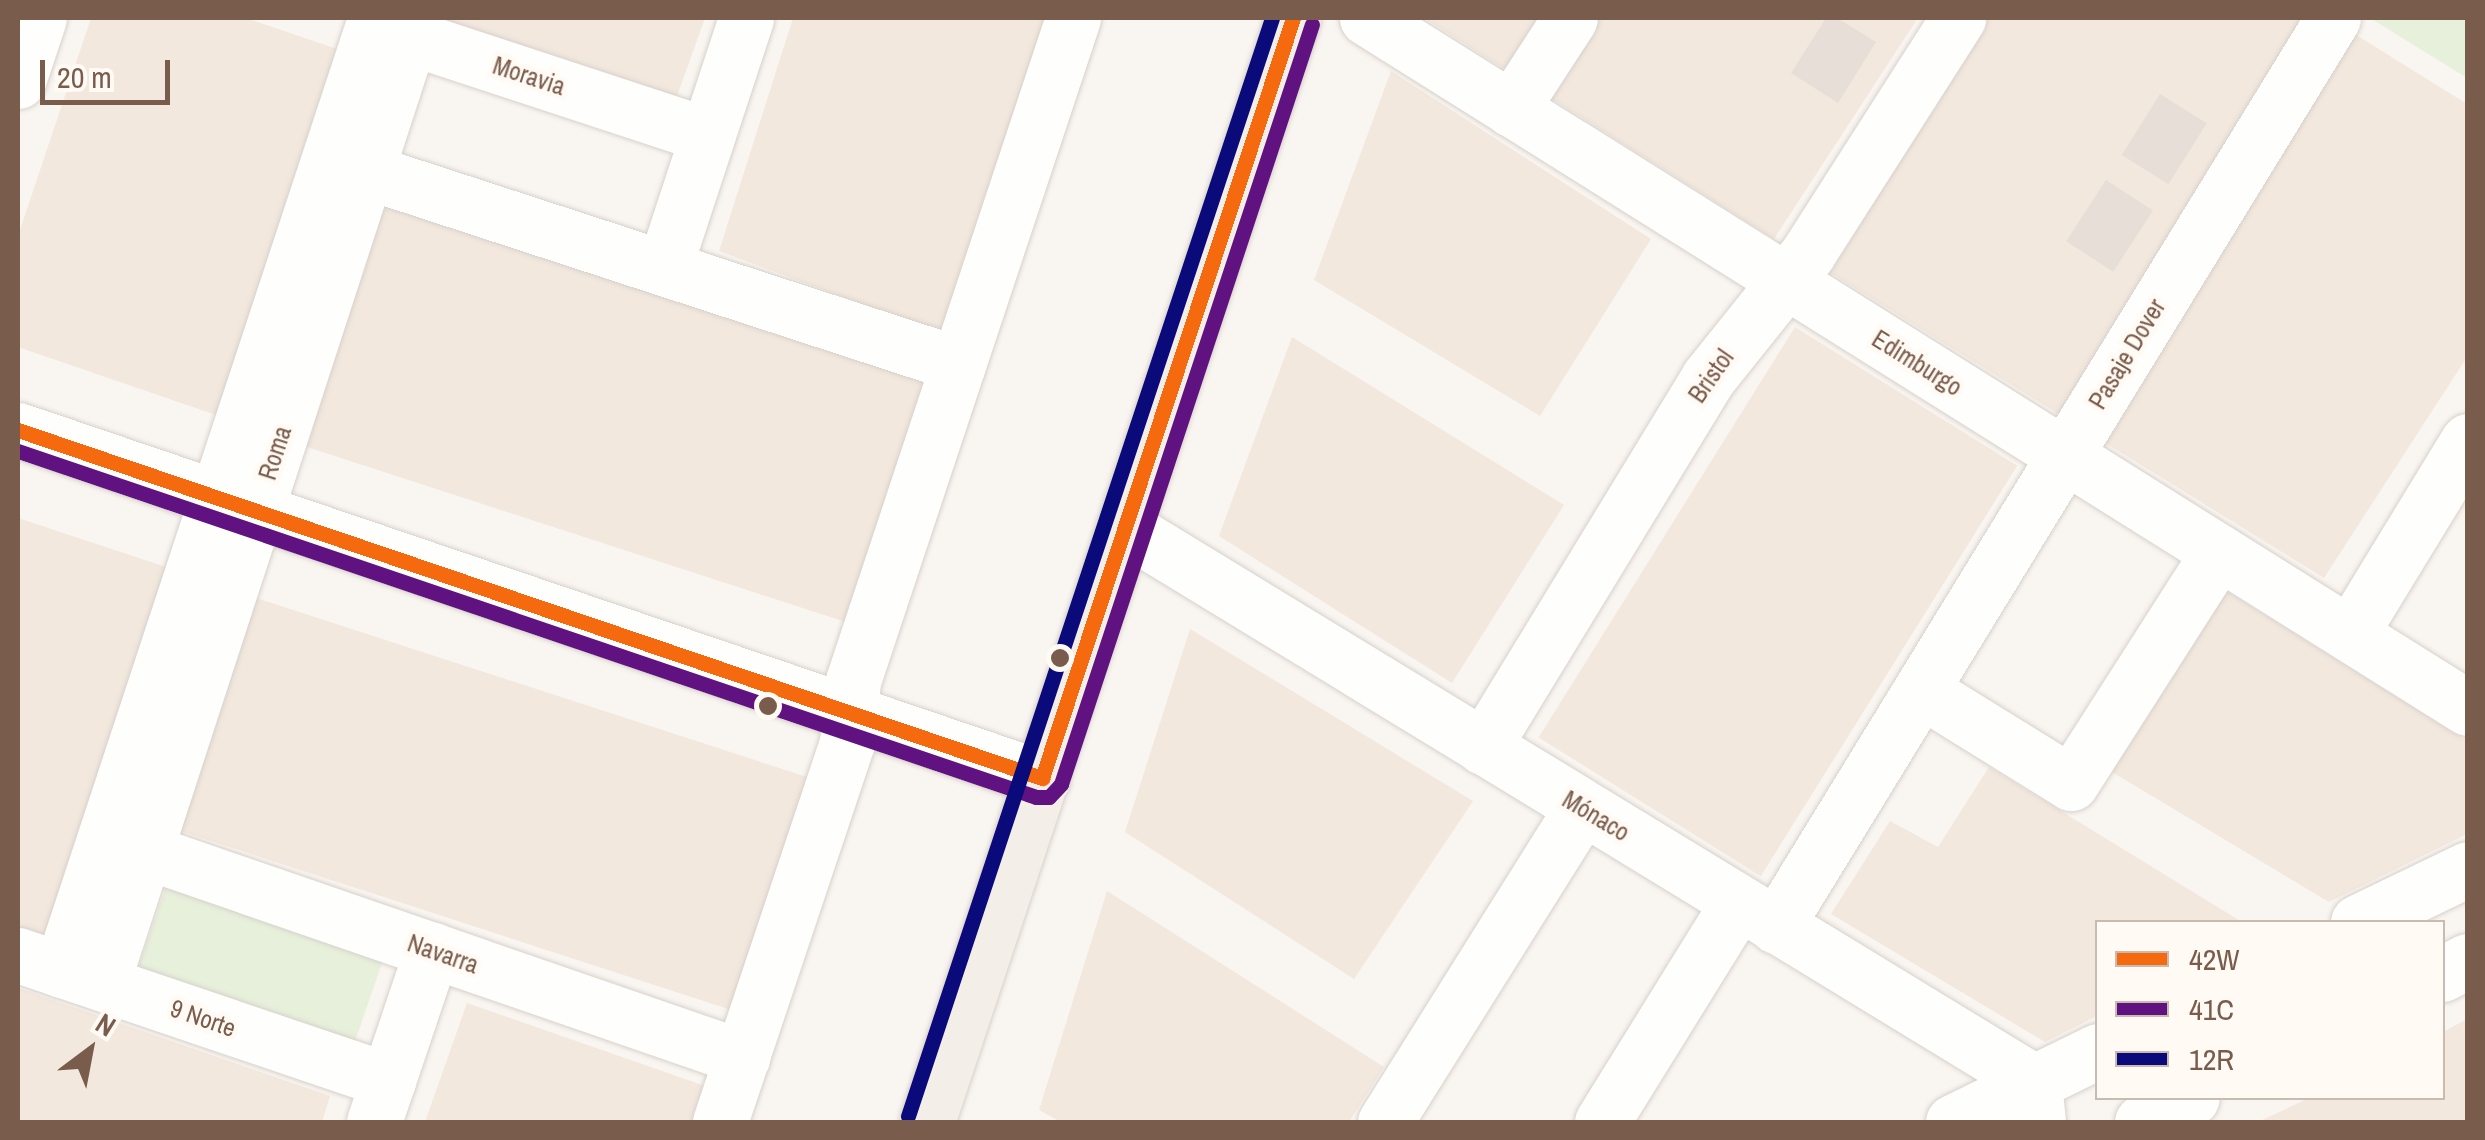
<!DOCTYPE html>
<meta charset="utf-8">
<style>
body{margin:0}
#map{position:relative;width:2485px;height:1140px;overflow:hidden;background:#f9f5f0;font-family:"Archivo Narrow",sans-serif}
div>[style]{position:absolute}
.residential>*{inset:0;background:#f2e8de;transform-origin:0 0}
.green>*{inset:0;background:#e7f0db;transform-origin:0 0}
.building>*{inset:0;background:#e6ded7;transform-origin:0 0}
.roads{filter:drop-shadow(0 0 2px #d7d1cb) drop-shadow(0 0 2px #d7d1cb)}
.minor>*{height:55px;margin:-27.5px;padding:0 27.5px;transform-origin:27.5px;border-radius:27.5px;background:#fefefd}
.major>*{height:55px;margin:-27.5px;padding:0 27.5px;transform-origin:27.5px;border-radius:27.5px;background:#f3eee8}
.bus-1>*{height:15px;margin:-7.5px;padding:0 7.5px;transform-origin:7.5px;border-radius:7.5px;background:#f56a0f}
.bus-2>*{height:15px;margin:-7.5px;padding:0 7.5px;transform-origin:7.5px;border-radius:7.5px;background:#5f1280}
.bus-3>*{height:15px;margin:-7.5px;padding:0 7.5px;transform-origin:7.5px;border-radius:7.5px;background:#0a0a7a}
.dots>*{width:28px;height:28px;translate:-50% -50%;box-sizing:border-box;border:5px solid #fffaf3;border-radius:50%}
span{translate:-50% -50%;white-space:nowrap;text-align:center;line-height:1.15;-webkit-text-stroke:9px #fffaf3;paint-order:stroke}
.street-label{font-size:25px;color:#7a5c4d}
.frame{position:absolute;inset:0;border:20px solid #7a5c4d;pointer-events:none}
.legend{position:absolute;left:2095px;top:920px;width:350px;height:180px;box-sizing:border-box;background:#fffaf3;border:2px solid #cabbb1;margin:0;padding:12px 18px;list-style:none;font-size:30px;color:#7a5c4d}
.legend li{display:flex;align-items:center;gap:20px;height:50px}
.legend b{width:50px;border:2px solid #cabbb1}
.north{position:absolute;left:40px;top:1000px;width:100px;height:100px;-webkit-text-stroke:8px #fffaf3;paint-order:stroke;rotate:32deg;font-size:28px;font-weight:700;line-height:40px;text-align:center;color:#7a5c4d}
.north::after{content:'';display:block;margin:auto;width:35px;height:45px;background:#7a5c4d;clip-path:polygon(50% 0,100% 100%,50% 72%,0 100%)}
.scale{position:absolute;left:40px;top:60px;width:130px;height:45px;box-sizing:border-box;border:5px solid #7a5c4d;border-top:0;padding-left:12px;font-size:30px;line-height:35px;white-space:nowrap;color:#7a5c4d;-webkit-text-stroke:8px #fffaf3;paint-order:stroke}
</style>
<div id="map">
<div class="residential">
<div style="clip-path:polygon(91px 18px,246px 18px,343px 51px,219px 416px,18px 347px,18px 236px)"></div>
<div style="clip-path:polygon(431px 18px,705px 18px,676px 99px)"></div>
<div style="clip-path:polygon(793px 18px,1065px 18px,957px 339px,719px 251px)"></div>
<div style="clip-path:polygon(1424px 18px,1918px 18px,1774px 239px)"></div>
<div style="clip-path:polygon(1986px 18px,2329px 18px,2467px 104px,2467px 357px,2324px 578px,1829px 272px)"></div>
<div style="clip-path:polygon(1391px 71px,1651px 239px,1540px 416px,1314px 280px)"></div>
<div style="left:381px;top:204px;width:589px;height:254px;rotate:18deg"></div>
<div style="left:1795px;top:327px;width:262px;height:484px;rotate:32deg"></div>
<div style="clip-path:polygon(1292px 337px,1564px 505px,1452px 683px,1219px 536px)"></div>
<div style="clip-path:polygon(18px 518px,175px 570px,46px 947px,18px 937px)"></div>
<div style="clip-path:polygon(2225px 590px,2467px 741px,2467px 834px,2329px 902px,2112px 772px)"></div>
<div style="left:253px;top:597px;width:585px;height:245px;rotate:18deg"></div>
<div style="clip-path:polygon(1190px 629px,1473px 801px,1354px 979px,1125px 832px)"></div>
<div style="clip-path:polygon(1989px 767px,2242px 922px,2098px 922px,2097px 1016px,2045px 1042px,1831px 914px,1890px 821px,1938px 847px)"></div>
<div style="clip-path:polygon(1107px 891px,1384px 1067px,1349px 1122px,1061px 1122px,1039px 1110px)"></div>
<div style="clip-path:polygon(18px 988px,330px 1096px,322px 1122px,18px 1122px)"></div>
<div style="clip-path:polygon(467px 1003px,708px 1087px,696px 1122px,425px 1122px)"></div>
<div style="clip-path:polygon(2467px 1019px,2467px 1122px,2258px 1122px,2309px 1098px,2442px 1098px,2443px 1032px)"></div>
</div>
<div class="green">
<div style="clip-path:polygon(2370px 18px,2467px 18px,2467px 78px)"></div>
<div style="left:168px;top:881px;width:229px;height:98px;rotate:19deg"></div>
</div>
<div class="building">
<div style="clip-path:polygon(1826px 18px,1837px 18px,1876px 42px,1838px 103px,1791px 73px)"></div>
<div style="left:2160px;top:94px;width:55px;height:72px;rotate:32deg"></div>
<div style="left:2106px;top:180px;width:56px;height:73px;rotate:33deg"></div>
</div>
<div class="roads">
<div class="minor">
<div style="left:1367px;top:18px;width:1299px;rotate:32.08deg"></div>
<div style="left:376px;top:26px;width:349px;rotate:18.2deg"></div>
<div style="left:18px;top:81px;width:66px;rotate:-71.6deg"></div>
<div style="left:1511px;top:109px;width:108px;rotate:-57deg"></div>
<div style="left:366px;top:171px;width:623px;rotate:18.06deg"></div>
<div style="left:664px;top:268px;width:263px;rotate:-71.8deg"></div>
<div style="left:18px;top:430px;width:1082px;rotate:18.77deg"></div>
<div style="left:1124px;top:527px;width:1066px;rotate:31.38deg"></div>
<div style="left:2034px;top:1082px;width:40px;rotate:84.3deg"></div>
<div style="left:2350px;top:634px;width:226px;rotate:-58.6deg"></div>
<div style="left:1921px;top:690px;width:176px;rotate:31.8deg"></div>
<div style="left:2071px;top:783px;width:274px;rotate:-57.4deg"></div>
<div style="left:1483px;top:747px;width:432px;rotate:-58.6deg"></div>
<div style="left:1708px;top:378px;width:160px;rotate:-51.3deg"></div>
<div style="left:1808px;top:253px;width:279px;rotate:-57.4deg"></div>
<div style="left:145px;top:851px;width:632px;rotate:19.04deg"></div>
<div style="left:2358px;top:922px;width:122px;rotate:-25.7deg"></div>
<div style="left:1776px;top:926px;width:1065px;rotate:-58.47deg"></div>
<div style="left:18px;top:955px;width:391px;rotate:18.7deg"></div>
<div style="left:61px;top:970px;width:995px;rotate:-71.73deg"></div>
<div style="left:2442px;top:974px;width:29px;rotate:-27deg"></div>
<div style="left:102px;top:983px;width:995px;rotate:-71.97deg"></div>
<div style="left:374px;top:1122px;width:182px;rotate:-71.4deg"></div>
<div style="left:720px;top:1122px;width:400px;rotate:-71.5deg"></div>
<div style="left:847px;top:743px;width:62px;rotate:-84.5deg"></div>
<div style="left:853px;top:681px;width:699px;rotate:-71.64deg"></div>
<div style="left:1385px;top:1122px;width:371px;rotate:-57.9deg"></div>
<div style="left:1602px;top:1122px;width:258px;rotate:-58.2deg"></div>
<div style="left:1953px;top:1122px;width:161px;rotate:-26.1deg"></div>
<div style="left:2142px;top:1122px;width:55px;rotate:-25.6deg"></div>
</div>
<div class="major">
<div style="left:927px;top:1122px;width:1163px;rotate:-71.66deg"></div>
</div>
</div>
<div class="bus-1">
<div style="left:18px;top:430px;width:1082px;rotate:18.77deg"></div>
<div style="left:1042px;top:778px;width:800px;rotate:-71.72deg"></div>
</div>
<div class="bus-2">
<div style="left:18px;top:451px;width:1075px;rotate:18.77deg"></div>
<div style="left:1036px;top:797px;width:13px"></div>
<div style="left:1049px;top:797px;width:18px;rotate:-47deg"></div>
<div style="left:1061px;top:784px;width:800px;rotate:-71.72deg"></div>
</div>
<div class="bus-3">
<div style="left:908px;top:1116px;width:1157px;rotate:-71.66deg"></div>
</div>
<div class="dots">
<div style="left:1060px;top:658px;background:#7a5c4d"></div>
<div style="left:768px;top:706px;background:#7a5c4d"></div>
</div>
<div class="street-label">
<span style="left:529px;top:76px;rotate:18deg">Moravia</span>
<span style="left:2127px;top:354px;rotate:-59deg">Pasaje Dover</span>
<span style="left:1917px;top:363px;rotate:32deg">Edimburgo</span>
<span style="left:1711px;top:376px;rotate:-55deg">Bristol</span>
<span style="left:275px;top:453px;rotate:-72deg">Roma</span>
<span style="left:1596px;top:816px;rotate:31deg">Mónaco</span>
<span style="left:443px;top:954px;rotate:19deg">Navarra</span>
<span style="left:203px;top:1018px;rotate:19deg">9 Norte</span>
</div>
<div class="frame"></div>
<ul class="legend">
<li><b style="height:12px;background:#f56a0f"></b>42W</li>
<li><b style="height:12px;background:#5f1280"></b>41C</li>
<li><b style="height:12px;background:#0a0a7a"></b>12R</li>
</ul>
<div class="north">N</div>
<div class="scale">20 m</div>
</div>
